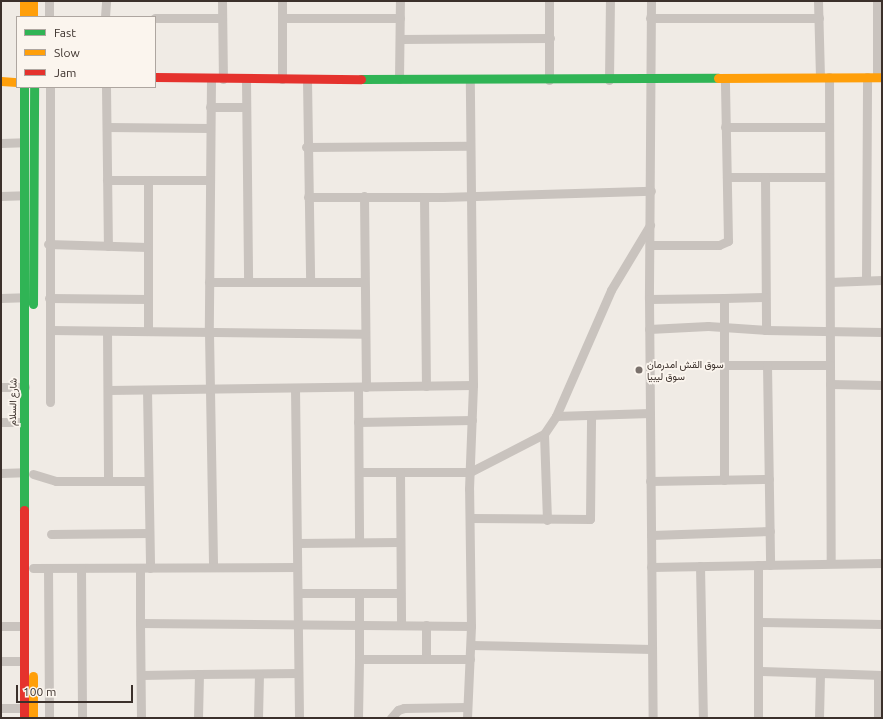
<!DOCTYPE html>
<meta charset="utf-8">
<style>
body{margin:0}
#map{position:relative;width:883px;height:719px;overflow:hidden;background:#f0ebe5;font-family:Ubuntu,Vazirmatn,sans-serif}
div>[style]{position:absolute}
.street>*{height:9px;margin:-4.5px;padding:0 4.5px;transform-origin:4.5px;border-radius:4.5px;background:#c9c3be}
.fast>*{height:9px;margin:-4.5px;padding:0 4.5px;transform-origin:4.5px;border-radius:4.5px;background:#30b455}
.slow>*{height:9px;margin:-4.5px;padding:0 4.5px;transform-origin:4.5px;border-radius:4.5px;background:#ff9f0a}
.jam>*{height:9px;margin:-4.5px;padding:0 4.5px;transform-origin:4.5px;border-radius:4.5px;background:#e5322d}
.dots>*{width:11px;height:11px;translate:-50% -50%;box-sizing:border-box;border:2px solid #fbf5ee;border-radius:50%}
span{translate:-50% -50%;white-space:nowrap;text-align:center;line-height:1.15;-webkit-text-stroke:3.5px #fbf5ee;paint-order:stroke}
.poi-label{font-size:10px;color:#3b302b}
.left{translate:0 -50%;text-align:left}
.street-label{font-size:10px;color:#3b302b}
.frame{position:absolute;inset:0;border:2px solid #3b302b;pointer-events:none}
.legend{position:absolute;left:16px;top:16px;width:140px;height:72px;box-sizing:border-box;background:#fbf5ee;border:1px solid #aea6a0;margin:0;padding:5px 7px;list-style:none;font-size:12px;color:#3b302b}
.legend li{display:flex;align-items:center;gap:8px;height:20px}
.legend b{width:20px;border:1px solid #aea6a0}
.scale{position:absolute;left:16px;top:685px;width:117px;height:18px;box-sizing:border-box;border:2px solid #3b302b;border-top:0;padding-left:5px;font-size:12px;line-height:14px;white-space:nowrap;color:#3b302b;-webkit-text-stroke:3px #fbf5ee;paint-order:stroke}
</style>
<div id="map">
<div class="street">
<div style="left:49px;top:1px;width:16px;rotate:90deg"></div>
<div style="left:222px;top:1px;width:78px;rotate:89.3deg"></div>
<div style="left:549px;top:1px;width:79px;rotate:90deg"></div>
<div style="left:651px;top:1px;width:298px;rotate:90.4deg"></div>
<div style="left:649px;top:299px;width:419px;rotate:89.5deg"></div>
<div style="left:818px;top:1px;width:76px;rotate:88.5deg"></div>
<div style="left:105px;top:17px;width:16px;rotate:-86deg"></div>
<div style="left:155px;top:18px;width:67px"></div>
<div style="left:283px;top:18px;width:117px"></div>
<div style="left:650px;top:18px;width:169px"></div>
<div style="left:400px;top:39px;width:150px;rotate:-0.4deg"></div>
<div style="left:829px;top:77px;width:486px;rotate:89.8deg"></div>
<div style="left:877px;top:77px;width:76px;rotate:-90deg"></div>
<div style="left:211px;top:79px;width:254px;rotate:90.5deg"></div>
<div style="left:209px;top:333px;width:234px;rotate:89deg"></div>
<div style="left:282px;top:79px;width:78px;rotate:-90deg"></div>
<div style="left:399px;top:79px;width:78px;rotate:-89.3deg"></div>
<div style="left:246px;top:80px;width:202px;rotate:89.4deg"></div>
<div style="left:307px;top:80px;width:201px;rotate:89.1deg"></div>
<div style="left:609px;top:80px;width:79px;rotate:-89.3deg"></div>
<div style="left:50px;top:87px;width:315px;rotate:90deg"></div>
<div style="left:106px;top:87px;width:159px;rotate:89.3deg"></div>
<div style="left:210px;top:107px;width:36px"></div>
<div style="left:107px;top:127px;width:103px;rotate:0.6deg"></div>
<div style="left:725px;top:127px;width:104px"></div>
<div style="left:1px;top:143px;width:23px;rotate:-2deg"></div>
<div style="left:306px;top:147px;width:163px;rotate:-0.4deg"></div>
<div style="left:727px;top:177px;width:102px"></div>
<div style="left:765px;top:177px;width:153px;rotate:89.6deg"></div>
<div style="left:107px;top:180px;width:103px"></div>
<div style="left:148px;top:180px;width:151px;rotate:90deg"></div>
<div style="left:1px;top:196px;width:23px;rotate:-2deg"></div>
<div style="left:364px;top:196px;width:191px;rotate:89.4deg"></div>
<div style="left:308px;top:197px;width:135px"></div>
<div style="left:443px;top:197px;width:208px;rotate:-1.7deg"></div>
<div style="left:424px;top:197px;width:189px;rotate:89.4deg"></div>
<div style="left:48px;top:244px;width:99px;rotate:1.7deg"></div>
<div style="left:650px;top:245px;width:69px"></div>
<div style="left:719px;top:245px;width:10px;rotate:-24deg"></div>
<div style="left:728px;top:241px;width:163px;rotate:-91.1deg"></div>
<div style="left:866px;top:280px;width:203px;rotate:-89.7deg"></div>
<div style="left:209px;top:282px;width:155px"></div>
<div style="left:830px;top:282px;width:52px;rotate:-2.2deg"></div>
<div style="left:1px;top:298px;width:23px;rotate:-2deg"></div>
<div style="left:49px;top:298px;width:99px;rotate:0.6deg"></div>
<div style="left:649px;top:299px;width:75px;rotate:-0.8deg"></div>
<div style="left:649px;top:329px;width:59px;rotate:-2.9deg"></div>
<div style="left:708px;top:326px;width:58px;rotate:3.9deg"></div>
<div style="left:766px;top:330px;width:116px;rotate:1deg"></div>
<div style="left:50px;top:330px;width:315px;rotate:0.7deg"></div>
<div style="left:107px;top:331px;width:150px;rotate:89.6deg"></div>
<div style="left:724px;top:365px;width:106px"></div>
<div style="left:767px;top:365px;width:200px;rotate:89.1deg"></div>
<div style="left:830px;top:384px;width:52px;rotate:1.1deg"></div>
<div style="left:1px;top:387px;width:24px"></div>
<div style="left:358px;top:387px;width:154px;rotate:89.6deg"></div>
<div style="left:295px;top:388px;width:330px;rotate:89.3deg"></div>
<div style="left:108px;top:390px;width:365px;rotate:-0.8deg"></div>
<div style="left:147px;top:390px;width:178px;rotate:89deg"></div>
<div style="left:556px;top:416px;width:94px;rotate:-1.8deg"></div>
<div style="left:1px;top:422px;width:23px"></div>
<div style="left:358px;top:422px;width:114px;rotate:-1deg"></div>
<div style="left:544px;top:434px;width:86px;rotate:88deg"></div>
<div style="left:359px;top:472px;width:111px"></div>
<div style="left:470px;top:472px;width:83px;rotate:-27.2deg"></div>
<div style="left:544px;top:434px;width:22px;rotate:-56deg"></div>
<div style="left:556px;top:416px;width:137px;rotate:-66.4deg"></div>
<div style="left:611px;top:290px;width:76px;rotate:-59deg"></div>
<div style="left:400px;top:472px;width:153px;rotate:89.6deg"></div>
<div style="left:1px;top:473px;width:23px;rotate:-2deg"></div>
<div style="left:33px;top:474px;width:24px;rotate:17deg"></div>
<div style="left:56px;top:481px;width:92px"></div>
<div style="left:724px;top:480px;width:182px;rotate:-90deg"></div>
<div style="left:724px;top:298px;width:41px;rotate:-1.4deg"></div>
<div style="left:650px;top:481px;width:119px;rotate:-1deg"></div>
<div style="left:470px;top:518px;width:120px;rotate:0.5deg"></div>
<div style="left:590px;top:519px;width:104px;rotate:-89.4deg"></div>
<div style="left:51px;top:534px;width:98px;rotate:-0.6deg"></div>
<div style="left:651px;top:535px;width:119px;rotate:-1.9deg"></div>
<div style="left:297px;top:543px;width:102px;rotate:-0.6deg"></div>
<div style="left:700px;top:566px;width:152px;rotate:88.9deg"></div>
<div style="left:651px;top:567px;width:231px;rotate:-1deg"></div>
<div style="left:33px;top:568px;width:264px;rotate:-0.2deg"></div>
<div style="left:48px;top:568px;width:150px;rotate:89.6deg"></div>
<div style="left:81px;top:568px;width:150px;rotate:89.6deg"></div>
<div style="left:140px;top:568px;width:55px;rotate:90deg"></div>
<div style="left:140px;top:623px;width:331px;rotate:0.5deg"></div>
<div style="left:298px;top:593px;width:102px"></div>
<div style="left:359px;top:593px;width:66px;rotate:90deg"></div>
<div style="left:359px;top:659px;width:67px"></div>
<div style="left:426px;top:659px;width:34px;rotate:-90deg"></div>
<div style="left:758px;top:622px;width:124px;rotate:0.9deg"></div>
<div style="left:140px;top:623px;width:95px;rotate:89.4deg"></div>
<div style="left:1px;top:626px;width:23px"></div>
<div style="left:471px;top:645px;width:181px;rotate:1.3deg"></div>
<div style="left:426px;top:659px;width:44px"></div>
<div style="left:1px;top:661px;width:23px"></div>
<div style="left:758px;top:671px;width:124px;rotate:1.8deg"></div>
<div style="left:199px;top:674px;width:99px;rotate:-0.6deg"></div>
<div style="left:141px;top:675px;width:58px;rotate:-1deg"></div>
<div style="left:199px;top:674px;width:44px;rotate:91.3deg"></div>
<div style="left:1px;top:708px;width:23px"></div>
<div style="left:258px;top:718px;width:44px;rotate:-88.7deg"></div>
<div style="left:358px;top:718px;width:59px;rotate:-89deg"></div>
<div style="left:391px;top:718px;width:11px;rotate:-49deg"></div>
<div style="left:398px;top:710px;width:6px;rotate:-18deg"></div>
<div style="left:404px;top:708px;width:63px;rotate:-0.9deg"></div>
<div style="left:467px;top:718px;width:92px;rotate:-87.5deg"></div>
<div style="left:471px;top:626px;width:137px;rotate:-90.8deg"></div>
<div style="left:469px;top:489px;width:104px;rotate:-87.8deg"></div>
<div style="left:473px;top:385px;width:305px;rotate:-90.6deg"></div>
<div style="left:758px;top:718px;width:153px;rotate:-90deg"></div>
<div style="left:819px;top:718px;width:45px;rotate:-88.7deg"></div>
<div style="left:878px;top:718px;width:43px;rotate:-90deg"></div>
</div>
<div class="fast">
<div style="left:361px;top:79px;width:357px;rotate:-0.2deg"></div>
<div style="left:24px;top:87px;width:423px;rotate:90deg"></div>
<div style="left:33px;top:304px;width:217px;rotate:-89.7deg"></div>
</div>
<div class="slow">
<div style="left:24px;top:1px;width:16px;rotate:90deg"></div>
<div style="left:33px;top:1px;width:16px;rotate:90deg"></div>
<div style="left:718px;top:78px;width:164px;rotate:-0.3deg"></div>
<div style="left:1px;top:81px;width:16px;rotate:4deg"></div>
<div style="left:33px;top:676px;width:42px;rotate:90deg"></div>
</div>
<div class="jam">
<div style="left:155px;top:77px;width:206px;rotate:0.6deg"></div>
<div style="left:24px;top:510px;width:208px;rotate:90deg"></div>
</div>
<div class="dots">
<div style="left:639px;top:370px;background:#7a716c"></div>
</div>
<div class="poi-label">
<span class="left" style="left:647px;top:370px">سوق القش امدرمان<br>سوق ليبيا</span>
</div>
<div class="street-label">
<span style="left:13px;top:402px;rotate:-89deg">شارع السلام</span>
</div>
<div class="frame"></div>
<ul class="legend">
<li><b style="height:5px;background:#30b455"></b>Fast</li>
<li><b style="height:5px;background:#ff9f0a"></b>Slow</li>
<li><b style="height:5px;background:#e5322d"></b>Jam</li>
</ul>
<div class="scale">100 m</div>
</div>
